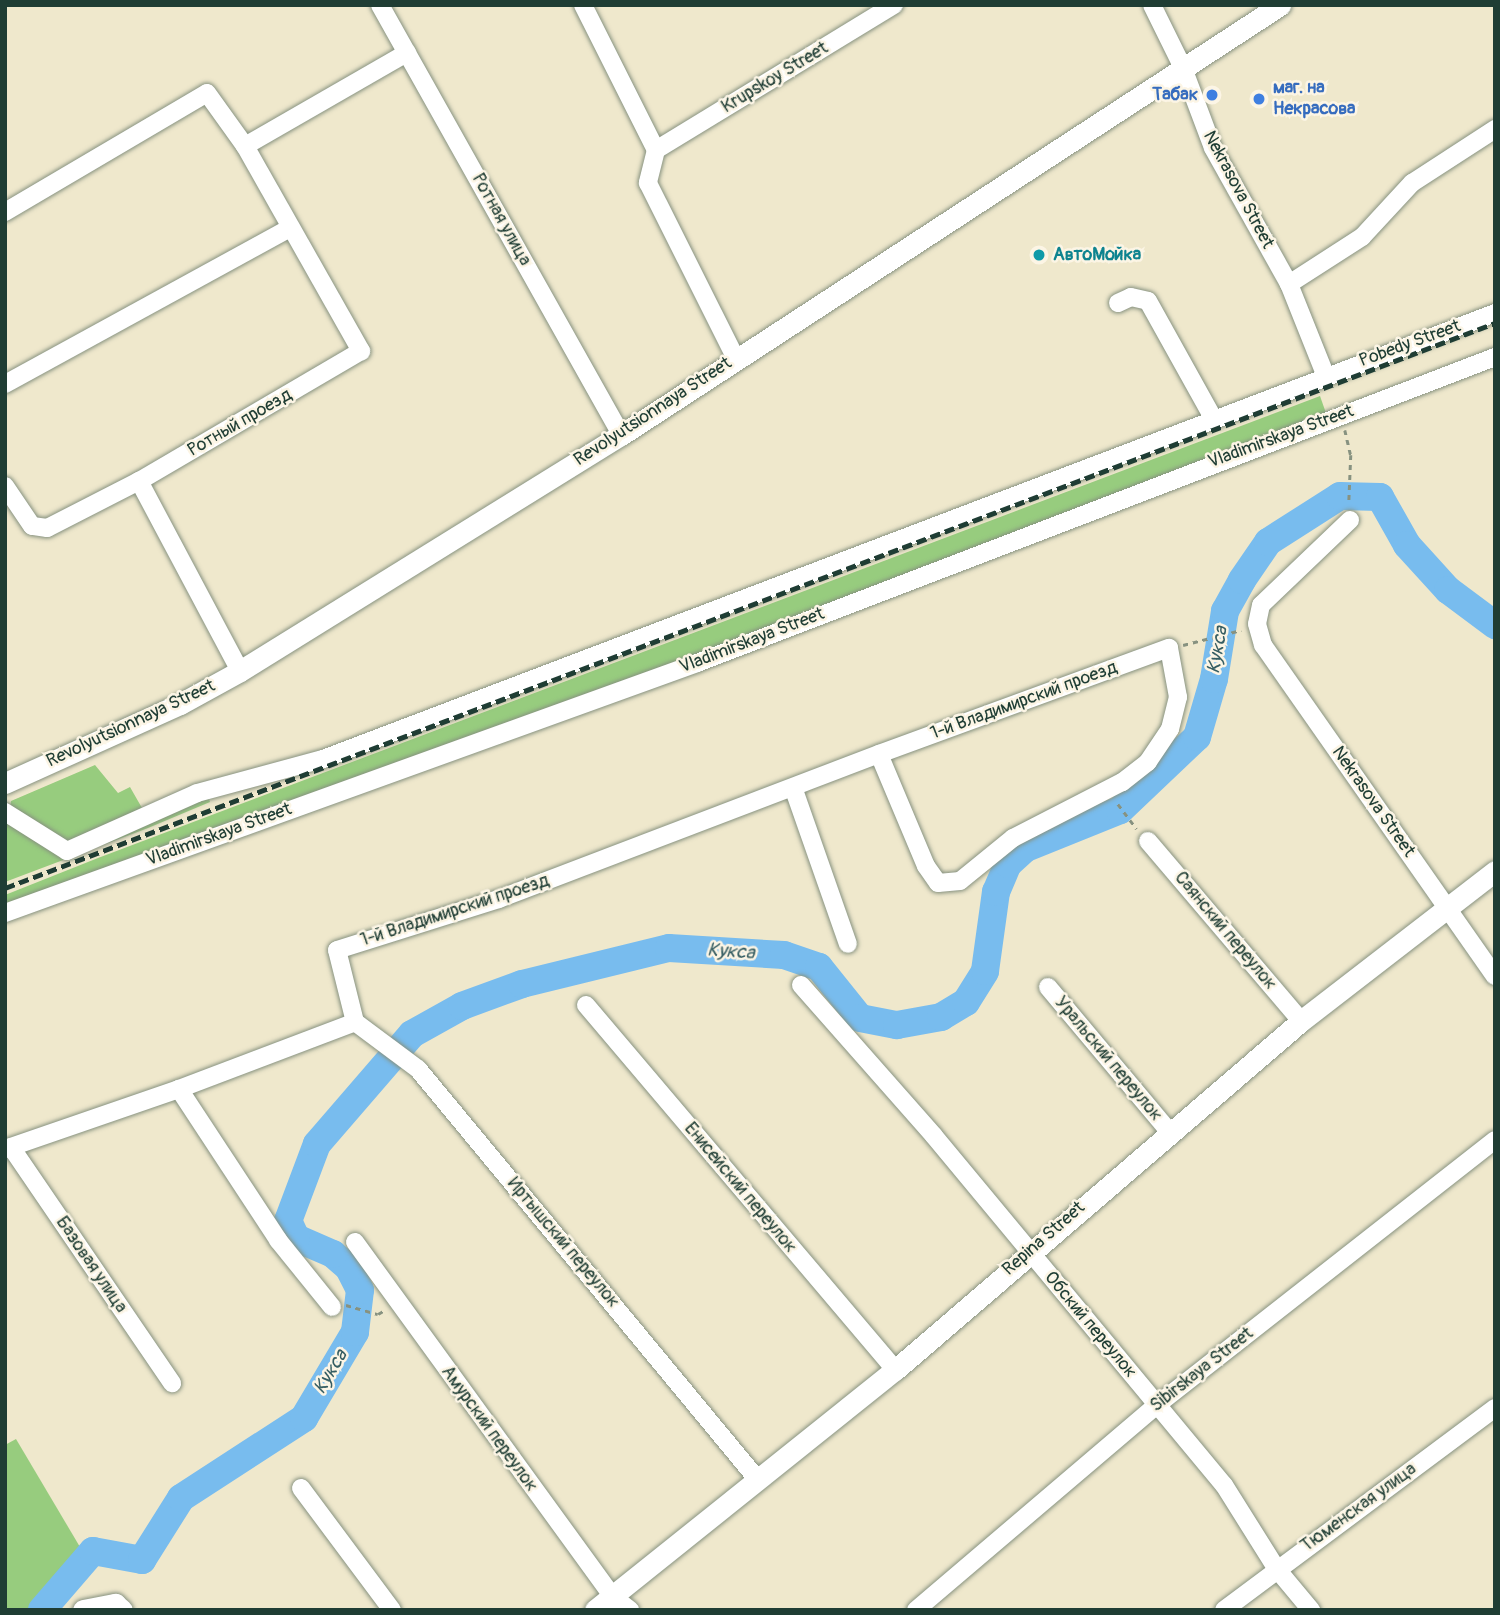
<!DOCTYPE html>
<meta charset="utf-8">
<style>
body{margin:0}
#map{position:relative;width:1500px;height:1615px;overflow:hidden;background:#efe8cc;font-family:Pangolin,sans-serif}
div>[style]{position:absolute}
.green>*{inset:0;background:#97cc7e}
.river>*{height:28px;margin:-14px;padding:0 14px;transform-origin:14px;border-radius:14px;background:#78bcee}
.path>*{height:2.5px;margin-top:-1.25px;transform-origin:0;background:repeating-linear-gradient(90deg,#879280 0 5px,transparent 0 10px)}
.roads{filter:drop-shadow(0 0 2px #879280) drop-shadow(0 0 2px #879280)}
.minor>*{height:18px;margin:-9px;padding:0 9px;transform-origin:9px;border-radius:9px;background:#fff}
.tertiary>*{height:21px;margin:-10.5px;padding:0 10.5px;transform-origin:10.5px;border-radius:10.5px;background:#fff}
.rail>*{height:4.5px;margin-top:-2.25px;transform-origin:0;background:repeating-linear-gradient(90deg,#1f3d34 0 10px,transparent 0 15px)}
.dots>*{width:19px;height:19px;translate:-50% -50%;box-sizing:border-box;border:4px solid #fcf5e5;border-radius:50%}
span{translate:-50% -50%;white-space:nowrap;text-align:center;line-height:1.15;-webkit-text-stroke:5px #fcf5e5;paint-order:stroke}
.street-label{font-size:18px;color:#1f3d34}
.shop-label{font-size:18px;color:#366cbe;font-weight:700}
.left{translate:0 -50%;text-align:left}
.right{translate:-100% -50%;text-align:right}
.culture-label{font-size:18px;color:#0d838f;font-weight:700}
.water-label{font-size:19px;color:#355d62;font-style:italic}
.frame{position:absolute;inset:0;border:7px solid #1f3d34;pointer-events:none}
</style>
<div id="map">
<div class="green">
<div style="clip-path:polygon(1320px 396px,1327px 416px,724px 648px,5px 907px,5px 895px,98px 858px)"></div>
<div style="clip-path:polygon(95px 765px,118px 793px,130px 787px,142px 808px,167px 797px,66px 848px,10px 810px,11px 801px)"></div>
<div style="clip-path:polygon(208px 796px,210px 802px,148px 828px,5px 882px,5px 820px,65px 854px)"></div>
<div style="clip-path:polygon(16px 1439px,80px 1547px,36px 1610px,5px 1610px,5px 1445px)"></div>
</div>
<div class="river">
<div style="left:42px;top:1610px;width:78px;rotate:-49.2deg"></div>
<div style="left:93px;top:1551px;width:50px;rotate:10.4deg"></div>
<div style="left:142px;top:1560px;width:73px;rotate:-57.8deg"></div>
<div style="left:181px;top:1498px;width:147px;rotate:-33deg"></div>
<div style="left:304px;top:1418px;width:100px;rotate:-59.3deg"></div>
<div style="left:355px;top:1332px;width:42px;rotate:-83.2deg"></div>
<div style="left:360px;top:1290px;width:25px;rotate:-117deg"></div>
<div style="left:349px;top:1268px;width:21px;rotate:-139deg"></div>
<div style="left:333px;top:1254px;width:40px;rotate:-156.6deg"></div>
<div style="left:296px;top:1238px;width:19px;rotate:-115deg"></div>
<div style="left:288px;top:1221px;width:82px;rotate:-69.4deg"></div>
<div style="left:317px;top:1144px;width:145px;rotate:-49.2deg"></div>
<div style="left:412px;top:1034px;width:57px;rotate:-29.2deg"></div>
<div style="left:462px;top:1006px;width:64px;rotate:-20.1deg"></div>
<div style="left:522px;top:984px;width:151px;rotate:-13.8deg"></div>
<div style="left:669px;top:948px;width:115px;rotate:3.5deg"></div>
<div style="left:784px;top:955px;width:37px;rotate:19deg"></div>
<div style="left:819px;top:967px;width:65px;rotate:51.2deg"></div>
<div style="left:860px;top:1018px;width:38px;rotate:11deg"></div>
<div style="left:897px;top:1025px;width:45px;rotate:-10.3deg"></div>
<div style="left:941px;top:1017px;width:29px;rotate:-31deg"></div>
<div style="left:966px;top:1002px;width:36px;rotate:-58deg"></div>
<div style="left:985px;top:971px;width:80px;rotate:-82.1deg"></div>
<div style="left:996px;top:892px;width:30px;rotate:-67deg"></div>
<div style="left:1008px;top:864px;width:24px;rotate:-42deg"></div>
<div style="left:1026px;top:848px;width:101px;rotate:-22deg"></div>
<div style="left:1120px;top:810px;width:106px;rotate:-43.5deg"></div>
<div style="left:1197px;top:737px;width:60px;rotate:-73.7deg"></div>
<div style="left:1214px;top:679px;width:69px;rotate:-80.8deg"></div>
<div style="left:1225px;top:611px;width:35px;rotate:-61deg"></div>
<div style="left:1242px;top:580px;width:46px;rotate:-55.6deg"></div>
<div style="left:1268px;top:542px;width:85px;rotate:-32.6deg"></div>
<div style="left:1340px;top:496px;width:40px;rotate:1.4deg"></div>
<div style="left:1380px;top:497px;width:55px;rotate:60.6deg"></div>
<div style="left:1407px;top:545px;width:61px;rotate:47.7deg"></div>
<div style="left:1448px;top:590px;width:59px;rotate:36.7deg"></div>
</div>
<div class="path">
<div style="left:1345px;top:430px;width:26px;rotate:77deg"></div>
<div style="left:1351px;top:455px;width:48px;rotate:92.4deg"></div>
<div style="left:1183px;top:645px;width:60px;rotate:-14.5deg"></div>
<div style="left:1118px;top:804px;width:31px;rotate:53deg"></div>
<div style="left:346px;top:1305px;width:33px;rotate:16deg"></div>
<div style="left:378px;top:1314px;width:8px;rotate:-30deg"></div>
</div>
<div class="roads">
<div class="minor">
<div style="left:380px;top:5px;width:493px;rotate:60.7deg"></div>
<div style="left:583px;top:5px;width:162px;rotate:63.3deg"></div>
<div style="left:656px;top:150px;width:34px;rotate:104deg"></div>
<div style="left:648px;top:183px;width:195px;rotate:63.4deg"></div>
<div style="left:1152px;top:5px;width:70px;rotate:63.8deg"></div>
<div style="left:1183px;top:68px;width:85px;rotate:69.4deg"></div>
<div style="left:1213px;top:148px;width:156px;rotate:60.8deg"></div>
<div style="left:1289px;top:284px;width:97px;rotate:68.2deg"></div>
<div style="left:245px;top:146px;width:187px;rotate:-29.9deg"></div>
<div style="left:656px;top:150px;width:279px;rotate:-31.4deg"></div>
<div style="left:5px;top:212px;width:234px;rotate:-30.5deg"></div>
<div style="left:207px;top:93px;width:65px;rotate:54.4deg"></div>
<div style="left:245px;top:146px;width:236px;rotate:60.5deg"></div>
<div style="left:361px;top:351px;width:257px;rotate:149.6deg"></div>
<div style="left:139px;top:481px;width:103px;rotate:152.9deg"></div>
<div style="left:47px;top:528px;width:15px;rotate:-172deg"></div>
<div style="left:32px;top:526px;width:48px;rotate:-124deg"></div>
<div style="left:1289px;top:284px;width:87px;rotate:-32.8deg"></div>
<div style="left:1362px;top:237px;width:74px;rotate:-47.2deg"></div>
<div style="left:1412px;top:183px;width:99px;rotate:-33deg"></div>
<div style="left:1118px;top:303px;width:14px;rotate:-25deg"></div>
<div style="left:1131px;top:297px;width:17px;rotate:13deg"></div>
<div style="left:1148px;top:301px;width:134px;rotate:60.9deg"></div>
<div style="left:5px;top:384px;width:325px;rotate:-28.7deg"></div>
<div style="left:139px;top:481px;width:215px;rotate:62deg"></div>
<div style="left:1350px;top:520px;width:123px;rotate:136.3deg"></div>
<div style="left:1261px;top:605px;width:19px;rotate:102deg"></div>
<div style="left:1257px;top:624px;width:22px;rotate:74deg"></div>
<div style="left:1263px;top:645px;width:404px;rotate:55deg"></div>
<div style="left:794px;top:790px;width:163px;rotate:70.7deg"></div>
<div style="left:5px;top:812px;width:73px;rotate:32.2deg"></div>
<div style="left:67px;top:851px;width:142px;rotate:-24deg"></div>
<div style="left:197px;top:793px;width:131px;rotate:-15.1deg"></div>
<div style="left:323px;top:759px;width:1254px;rotate:-20.83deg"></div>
<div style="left:1148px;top:841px;width:236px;rotate:49.6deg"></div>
<div style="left:5px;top:913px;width:736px;rotate:-19.86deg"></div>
<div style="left:697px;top:663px;width:855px;rotate:-20.98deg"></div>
<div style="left:801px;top:985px;width:201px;rotate:48.6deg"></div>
<div style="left:934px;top:1136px;width:454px;rotate:50.3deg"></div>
<div style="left:1224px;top:1485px;width:98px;rotate:57.9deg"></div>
<div style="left:1276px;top:1568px;width:55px;rotate:50.2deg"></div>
<div style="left:1048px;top:987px;width:188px;rotate:50deg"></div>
<div style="left:586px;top:1005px;width:478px;rotate:49.7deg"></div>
<div style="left:355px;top:1022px;width:74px;rotate:-104deg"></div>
<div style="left:337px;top:950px;width:170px;rotate:-17.5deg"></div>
<div style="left:499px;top:899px;width:407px;rotate:-20.9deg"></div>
<div style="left:879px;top:754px;width:309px;rotate:-20.1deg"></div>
<div style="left:1169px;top:648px;width:50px;rotate:79.6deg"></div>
<div style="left:1178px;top:697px;width:33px;rotate:104deg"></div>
<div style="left:1170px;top:729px;width:40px;rotate:124deg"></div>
<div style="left:1148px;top:762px;width:33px;rotate:142deg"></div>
<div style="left:1122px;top:782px;width:123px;rotate:152.8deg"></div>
<div style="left:1013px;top:838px;width:68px;rotate:140.9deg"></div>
<div style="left:960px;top:881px;width:22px;rotate:175deg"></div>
<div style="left:938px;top:883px;width:21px;rotate:-125deg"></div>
<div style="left:926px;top:866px;width:121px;rotate:-112.8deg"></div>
<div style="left:355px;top:1022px;width:79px;rotate:36.7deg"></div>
<div style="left:418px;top:1069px;width:533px;rotate:50.4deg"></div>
<div style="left:179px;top:1089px;width:181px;rotate:56.7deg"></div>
<div style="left:278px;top:1240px;width:86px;rotate:51.1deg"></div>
<div style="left:11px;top:1147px;width:286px;rotate:55.7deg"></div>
<div style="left:5px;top:1149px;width:184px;rotate:-19deg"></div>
<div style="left:179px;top:1089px;width:188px;rotate:-20.8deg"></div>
<div style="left:355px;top:1242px;width:437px;rotate:54deg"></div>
<div style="left:612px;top:1596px;width:23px;rotate:38deg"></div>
<div style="left:301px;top:1488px;width:152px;rotate:53.3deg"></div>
<div style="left:916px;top:1610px;width:316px;rotate:-40.4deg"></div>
<div style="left:1157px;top:1405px;width:429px;rotate:-38.1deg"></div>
<div style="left:1224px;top:1610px;width:338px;rotate:-36.7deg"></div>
</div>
<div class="tertiary">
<div style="left:5px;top:783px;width:192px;rotate:-24.3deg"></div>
<div style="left:180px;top:704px;width:68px;rotate:-28.8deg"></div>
<div style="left:240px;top:671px;width:448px;rotate:-31.8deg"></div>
<div style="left:621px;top:435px;width:787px;rotate:-33.12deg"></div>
<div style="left:83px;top:1610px;width:33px;rotate:-11deg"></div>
<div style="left:115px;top:1604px;width:9px;rotate:41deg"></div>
<div style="left:595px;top:1610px;width:384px;rotate:-38.7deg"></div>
<div style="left:895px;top:1370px;width:535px;rotate:-40.68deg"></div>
<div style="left:1301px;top:1021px;width:245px;rotate:-37.7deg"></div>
</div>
</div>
<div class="rail">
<div style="left:5px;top:888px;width:1594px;rotate:-20.77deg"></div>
</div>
<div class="dots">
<div style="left:1212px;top:95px;background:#3f7fe0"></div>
<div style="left:1259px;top:99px;background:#3f7fe0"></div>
<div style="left:1039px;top:255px;background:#0f9aa8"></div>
</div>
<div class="street-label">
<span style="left:775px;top:78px;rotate:-31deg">Krupskoy Street</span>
<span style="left:1238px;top:190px;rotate:62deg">Nekrasova Street</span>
<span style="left:501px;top:220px;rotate:61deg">Ротная улица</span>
<span style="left:1410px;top:344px;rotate:-20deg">Pobedy Street</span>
<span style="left:653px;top:412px;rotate:-33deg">Revolyutsionnaya Street</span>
<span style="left:240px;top:423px;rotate:-30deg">Ротный проезд</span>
<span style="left:1281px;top:437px;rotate:-20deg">Vladimirskaya Street</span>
<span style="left:752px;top:641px;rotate:-21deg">Vladimirskaya Street</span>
<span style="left:1024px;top:701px;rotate:-20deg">1-й Владимирский проезд</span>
<span style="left:131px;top:724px;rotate:-25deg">Revolyutsionnaya Street</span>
<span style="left:1373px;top:802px;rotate:55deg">Nekrasova Street</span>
<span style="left:219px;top:835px;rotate:-20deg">Vladimirskaya Street</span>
<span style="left:455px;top:911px;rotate:-18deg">1-й Владимирский проезд</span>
<span style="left:1225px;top:931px;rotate:50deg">Саянский переулок</span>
<span style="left:1108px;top:1059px;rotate:50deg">Уральский переулок</span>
<span style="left:740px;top:1188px;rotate:50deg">Енисейский переулок</span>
<span style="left:1044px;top:1239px;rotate:-41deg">Repina Street</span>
<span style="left:563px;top:1243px;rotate:50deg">Иртышский переулок</span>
<span style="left:91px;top:1265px;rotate:56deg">Базовая улица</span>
<span style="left:1090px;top:1325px;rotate:50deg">Обский переулок</span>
<span style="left:1202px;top:1370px;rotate:-38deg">Sibirskaya Street</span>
<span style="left:489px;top:1429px;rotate:54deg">Амурский переулок</span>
<span style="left:1359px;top:1508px;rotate:-36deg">Тюменская улица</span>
</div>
<div class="shop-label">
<span class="left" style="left:1273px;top:99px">маг. на<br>Некрасова</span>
<span class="right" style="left:1198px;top:95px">Табак</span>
</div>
<div class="culture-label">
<span class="left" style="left:1053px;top:255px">АвтоМойка</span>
</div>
<div class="water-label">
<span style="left:1218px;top:650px;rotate:-80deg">Кукса</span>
<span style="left:731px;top:952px;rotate:4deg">Кукса</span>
<span style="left:331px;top:1372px;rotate:-59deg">Кукса</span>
</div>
<div class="frame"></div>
</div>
